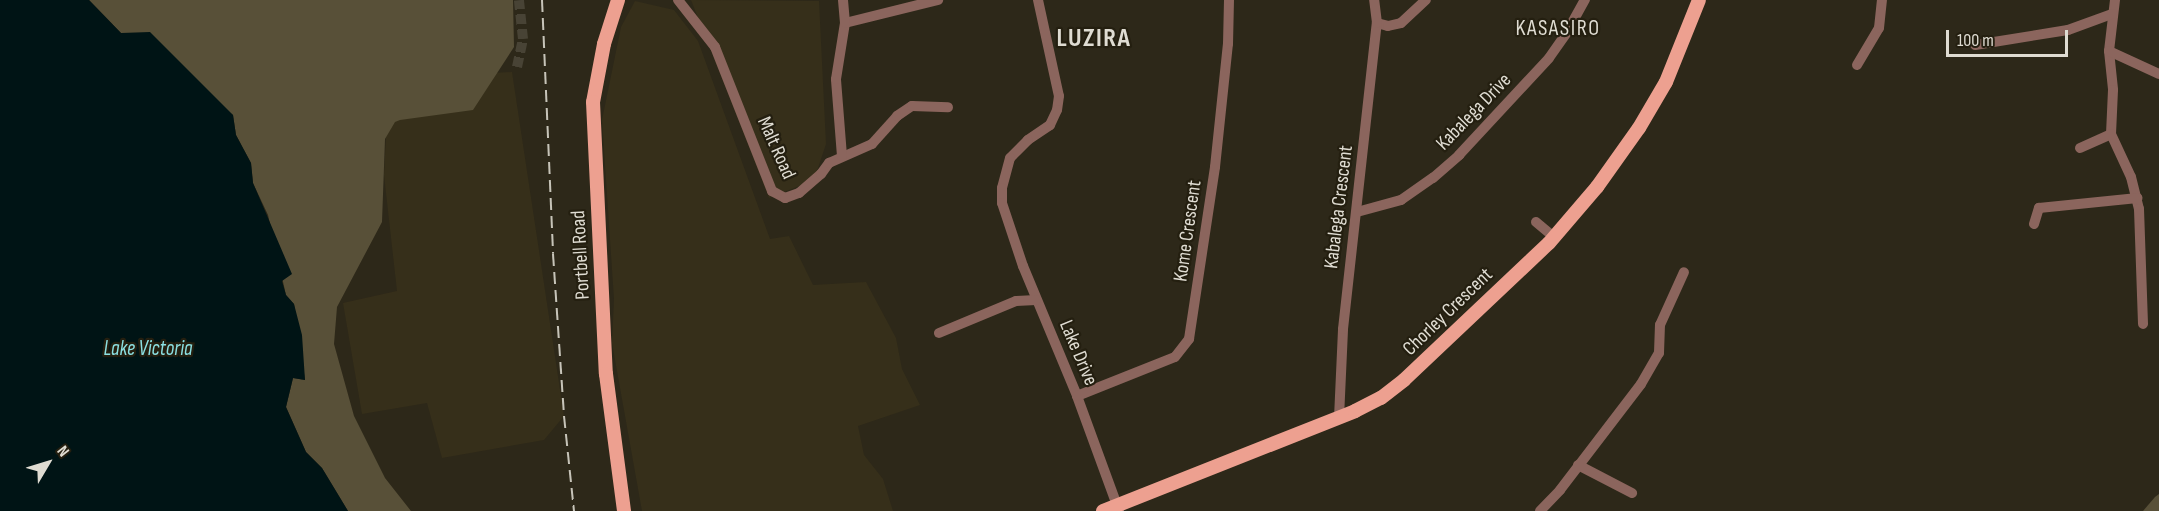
<!DOCTYPE html>
<style>
body{margin:0}
#map{position:relative;width:2159px;height:511px;overflow:hidden;background:#2d2819;font-family:"Sofia Sans Condensed",sans-serif}
div>[style]{position:absolute}
.built>*{inset:0;background:#362f1a}
.green>*{inset:0;background:#585038}
.water>*{inset:0;background:#001415}
.minor-tunnel>*{height:10px;margin-top:-5px;transform-origin:0;background:repeating-linear-gradient(90deg,#484335 0 10px,transparent 0 15px)}
.minor>*{height:10px;margin:-5px;padding:0 5px;transform-origin:5px;border-radius:5px;background:#8b655d}
.major>*{height:14px;margin:-7px;padding:0 7px;transform-origin:7px;border-radius:7px;background:#eda090}
.rail>*{height:2px;margin-top:-1px;transform-origin:0;background:repeating-linear-gradient(90deg,#c7c4b9 0 12px,transparent 0 18px)}
span{translate:-50% -50%;white-space:nowrap;text-align:center;line-height:1.15;-webkit-text-stroke:4.5px #241f10;paint-order:stroke}
.street-label{font-size:20px;color:#dfdcd2}
.water-label{font-size:21px;color:#8bdfe1;font-style:italic}
.quarter-label{font-size:22px;color:#dfdcd2;letter-spacing:1.5px}
.district-label{font-size:26px;color:#dfdcd2;font-weight:700;letter-spacing:1.5px}
.north{position:absolute;left:18px;top:433px;width:60px;height:60px;-webkit-text-stroke:4px #241f10;paint-order:stroke;rotate:52deg;font-size:16px;font-weight:700;line-height:24px;text-align:center;color:#dfdcd2}
.north::after{content:'';display:block;margin:auto;width:21px;height:27px;background:#dfdcd2;clip-path:polygon(50% 0,100% 100%,50% 72%,0 100%)}
.scale{position:absolute;left:1946px;top:30px;width:122px;height:27px;box-sizing:border-box;border:3px solid #dfdcd2;border-top:0;padding-left:8px;font-size:18px;line-height:21px;white-space:nowrap;color:#dfdcd2;-webkit-text-stroke:4px #241f10;paint-order:stroke}
</style>
<div id="map">
<div class="built">
<div style="clip-path:polygon(691px 0,819px 1px,826px 144px,814px 180px,769px 198px)"></div>
<div style="clip-path:polygon(635px 1px,674px 10px,698px 41px,770px 239px,789px 236px,813px 285px,866px 282px,896px 338px,902px 369px,920px 405px,858px 426px,864px 455px,883px 479px,893px 511px,642px 511px,612px 343px,614px 299px,602px 120px,621px 27px)"></div>
<div style="clip-path:polygon(512px 72px,564px 416px,544px 440px,442px 458px,427px 403px,362px 414px,343px 303px,397px 291px,384px 175px,389px 79px)"></div>
</div>
<div class="green">
<div style="clip-path:polygon(89px 0,513px 0,514px 47px,473px 110px,400px 120px,395px 122px,385px 139px,382px 222px,337px 307px,334px 344px,354px 416px,385px 478px,411px 511px,348px 511px,322px 468px,306px 452px,286px 407px,293px 378px,305px 380px,294px 304px,286px 295px,268px 215px,253px 183px,251px 163px,236px 135px,233px 115px,121px 33px)"></div>
<div style="clip-path:polygon(2159px 494px,2159px 511px,2143px 511px,2155px 497px)"></div>
</div>
<div class="water">
<div style="clip-path:polygon(0 0,89px 0,121px 33px,150px 32px,233px 115px,236px 135px,251px 163px,253px 183px,292px 274px,282px 281px,286px 295px,294px 304px,302px 335px,305px 380px,293px 378px,286px 407px,306px 452px,322px 468px,348px 511px,0 511px)"></div>
</div>
<div class="minor-tunnel">
<div style="left:517px;top:67px;width:29px;rotate:-78deg"></div>
<div style="left:523px;top:39px;width:39px;rotate:-96deg"></div>
</div>
<div class="minor">
<div style="left:678px;top:0;width:60px;rotate:51.8deg"></div>
<div style="left:715px;top:47px;width:155px;rotate:68.4deg"></div>
<div style="left:772px;top:191px;width:15px;rotate:28deg"></div>
<div style="left:785px;top:198px;width:15px;rotate:-20deg"></div>
<div style="left:799px;top:193px;width:29px;rotate:-41deg"></div>
<div style="left:821px;top:174px;width:14px;rotate:-54deg"></div>
<div style="left:829px;top:163px;width:47px;rotate:-23.8deg"></div>
<div style="left:872px;top:144px;width:38px;rotate:-48deg"></div>
<div style="left:897px;top:116px;width:18px;rotate:-34deg"></div>
<div style="left:912px;top:106px;width:36px;rotate:2deg"></div>
<div style="left:1038px;top:0;width:98px;rotate:77.7deg"></div>
<div style="left:1059px;top:96px;width:14px;rotate:98deg"></div>
<div style="left:1057px;top:110px;width:17px;rotate:115deg"></div>
<div style="left:1050px;top:125px;width:27px;rotate:146deg"></div>
<div style="left:1028px;top:140px;width:25px;rotate:135deg"></div>
<div style="left:1010px;top:158px;width:31px;rotate:105deg"></div>
<div style="left:1002px;top:188px;width:15px;rotate:90deg"></div>
<div style="left:1002px;top:203px;width:66px;rotate:71.6deg"></div>
<div style="left:1023px;top:266px;width:141px;rotate:67.4deg"></div>
<div style="left:1077px;top:396px;width:122px;rotate:69.9deg"></div>
<div style="left:2115px;top:0;width:51px;rotate:96.7deg"></div>
<div style="left:2109px;top:51px;width:39px;rotate:84deg"></div>
<div style="left:2113px;top:90px;width:44px;rotate:92.6deg"></div>
<div style="left:2111px;top:134px;width:47px;rotate:65.1deg"></div>
<div style="left:2131px;top:177px;width:33px;rotate:76deg"></div>
<div style="left:2139px;top:209px;width:115px;rotate:88deg"></div>
<div style="left:845px;top:23px;width:96px;rotate:-13.9deg"></div>
<div style="left:1377px;top:23px;width:11px;rotate:15deg"></div>
<div style="left:1388px;top:26px;width:13px;rotate:-13deg"></div>
<div style="left:1401px;top:23px;width:34px;rotate:-43deg"></div>
<div style="left:1975px;top:45px;width:94px;rotate:-9.2deg"></div>
<div style="left:2068px;top:30px;width:47px;rotate:-20deg"></div>
<div style="left:2109px;top:51px;width:55px;rotate:24.7deg"></div>
<div style="left:1857px;top:65px;width:43px;rotate:-59.3deg"></div>
<div style="left:1879px;top:28px;width:28px;rotate:-84deg"></div>
<div style="left:2080px;top:148px;width:34px;rotate:-24deg"></div>
<div style="left:842px;top:156px;width:77px;rotate:-94.5deg"></div>
<div style="left:836px;top:79px;width:57px;rotate:-80.9deg"></div>
<div style="left:845px;top:23px;width:23px;rotate:-95deg"></div>
<div style="left:1357px;top:212px;width:46px;rotate:-15.3deg"></div>
<div style="left:1401px;top:200px;width:39px;rotate:-35deg"></div>
<div style="left:1433px;top:178px;width:35px;rotate:-41deg"></div>
<div style="left:1459px;top:155px;width:132px;rotate:-47.1deg"></div>
<div style="left:1549px;top:58px;width:32px;rotate:-55deg"></div>
<div style="left:1567px;top:32px;width:37px;rotate:-61deg"></div>
<div style="left:1536px;top:222px;width:23px;rotate:40deg"></div>
<div style="left:2034px;top:224px;width:17px;rotate:-73deg"></div>
<div style="left:2039px;top:208px;width:99px;rotate:-5.8deg"></div>
<div style="left:939px;top:333px;width:83px;rotate:-22.6deg"></div>
<div style="left:1016px;top:301px;width:20px;rotate:-3deg"></div>
<div style="left:1077px;top:396px;width:105px;rotate:-21.7deg"></div>
<div style="left:1175px;top:357px;width:23px;rotate:-52deg"></div>
<div style="left:1189px;top:339px;width:174px;rotate:-81.4deg"></div>
<div style="left:1215px;top:167px;width:124px;rotate:-84deg"></div>
<div style="left:1228px;top:44px;width:44px;rotate:-88.7deg"></div>
<div style="left:1339px;top:418px;width:89px;rotate:-87.4deg"></div>
<div style="left:1343px;top:329px;width:308px;rotate:-83.7deg"></div>
<div style="left:1377px;top:23px;width:23px;rotate:-97deg"></div>
<div style="left:1578px;top:465px;width:61px;rotate:27.4deg"></div>
<div style="left:1540px;top:511px;width:29px;rotate:-46deg"></div>
<div style="left:1560px;top:490px;width:133px;rotate:-52.6deg"></div>
<div style="left:1641px;top:384px;width:36px;rotate:-60deg"></div>
<div style="left:1659px;top:353px;width:28px;rotate:-88deg"></div>
<div style="left:1660px;top:325px;width:58px;rotate:-65.6deg"></div>
</div>
<div class="major">
<div style="left:618px;top:0;width:46px;rotate:107.7deg"></div>
<div style="left:604px;top:44px;width:59px;rotate:100.7deg"></div>
<div style="left:593px;top:102px;width:272px;rotate:87.3deg"></div>
<div style="left:606px;top:374px;width:138px;rotate:82.5deg"></div>
<div style="left:1103px;top:511px;width:271px;rotate:-21.6deg"></div>
<div style="left:1355px;top:411px;width:29px;rotate:-27deg"></div>
<div style="left:1381px;top:398px;width:29px;rotate:-38deg"></div>
<div style="left:1404px;top:380px;width:199px;rotate:-43.4deg"></div>
<div style="left:1549px;top:243px;width:74px;rotate:-49.4deg"></div>
<div style="left:1597px;top:187px;width:72px;rotate:-54.6deg"></div>
<div style="left:1639px;top:128px;width:53px;rotate:-59.6deg"></div>
<div style="left:1666px;top:82px;width:88px;rotate:-68.1deg"></div>
</div>
<div class="rail">
<div style="left:542px;top:0;width:254px;rotate:87.5deg"></div>
<div style="left:553px;top:254px;width:162px;rotate:86.1deg"></div>
<div style="left:564px;top:416px;width:96px;rotate:84deg"></div>
</div>
<div class="street-label">
<span style="left:1474px;top:112px;rotate:-46deg">Kabalega Drive</span>
<span style="left:776px;top:148px;rotate:66deg">Malt Road</span>
<span style="left:1339px;top:207px;rotate:-83deg">Kabalega Crescent</span>
<span style="left:1188px;top:231px;rotate:-82deg">Kome Crescent</span>
<span style="left:581px;top:255px;rotate:-93deg">Portbell Road</span>
<span style="left:1448px;top:312px;rotate:-44deg">Chorley Crescent</span>
<span style="left:1078px;top:353px;rotate:67deg">Lake Drive</span>
</div>
<div class="water-label">
<span style="left:148px;top:349px">Lake Victoria</span>
</div>
<div class="quarter-label">
<span style="left:1558px;top:29px">KASASIRO</span>
</div>
<div class="district-label">
<span style="left:1094px;top:39px">LUZIRA</span>
</div>
<div class="north">N</div>
<div class="scale">100 m</div>
</div>
